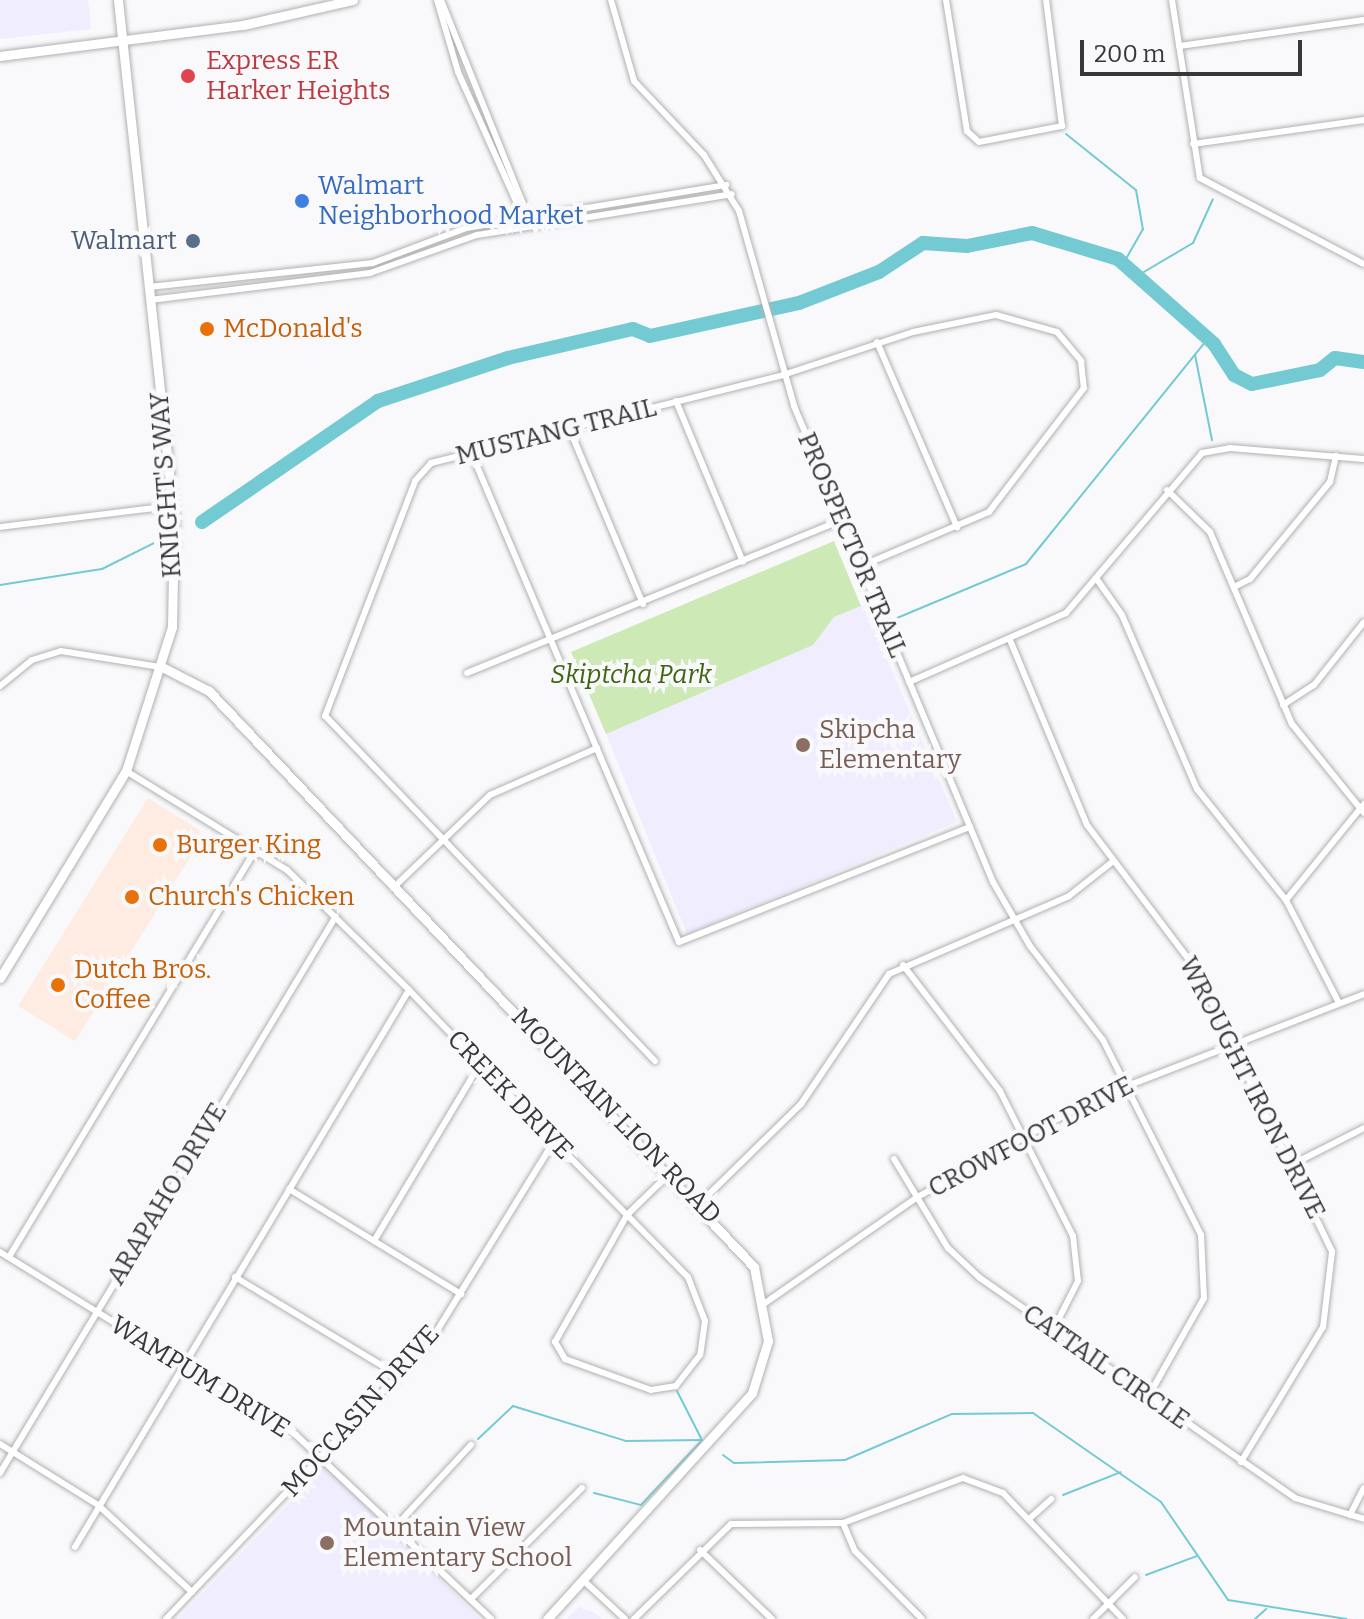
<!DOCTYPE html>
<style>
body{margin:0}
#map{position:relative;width:1364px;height:1619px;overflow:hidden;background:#f9f9fb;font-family:Bitter,serif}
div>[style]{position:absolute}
.commercial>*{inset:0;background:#feebe2;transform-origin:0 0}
.education>*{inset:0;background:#f0edff}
.green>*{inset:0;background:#cde9b5}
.stream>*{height:2px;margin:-1px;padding:0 1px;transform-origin:1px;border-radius:1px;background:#74cad3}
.river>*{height:14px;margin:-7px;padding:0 7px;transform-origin:7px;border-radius:7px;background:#74cad3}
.roads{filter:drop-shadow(0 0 2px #b0b1b2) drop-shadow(0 0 2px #b0b1b2)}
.street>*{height:6px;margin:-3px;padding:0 3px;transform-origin:3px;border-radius:3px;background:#fff}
.secondary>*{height:9px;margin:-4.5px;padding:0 4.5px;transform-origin:4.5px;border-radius:4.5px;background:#fff}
.dots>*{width:22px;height:22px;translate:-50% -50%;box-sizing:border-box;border:4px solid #f9f9fb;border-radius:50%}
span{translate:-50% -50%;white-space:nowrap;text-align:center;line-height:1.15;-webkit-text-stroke:8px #f9f9fb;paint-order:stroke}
.health-label{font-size:26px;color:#be3a42}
.left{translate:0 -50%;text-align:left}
.shop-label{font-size:26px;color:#366cbe}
.service-label{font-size:26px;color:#4e5e75}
.right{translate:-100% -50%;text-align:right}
.food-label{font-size:26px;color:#c56008}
.street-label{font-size:26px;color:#383839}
.park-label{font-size:26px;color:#416412;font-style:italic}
.education-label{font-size:26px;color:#785e54}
.scale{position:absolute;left:1080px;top:40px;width:222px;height:36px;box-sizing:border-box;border:4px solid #383839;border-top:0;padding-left:10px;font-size:24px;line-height:28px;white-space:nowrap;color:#383839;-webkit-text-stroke:6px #f9f9fb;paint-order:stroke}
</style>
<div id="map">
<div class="commercial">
<div style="left:148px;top:798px;width:67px;height:245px;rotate:32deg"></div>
</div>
<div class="education">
<div style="clip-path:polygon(0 0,88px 0,91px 29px,0 39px)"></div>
<div style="clip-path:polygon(864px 605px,957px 822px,687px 934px,606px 734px,812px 645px,834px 617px)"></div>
<div style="clip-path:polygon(325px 1466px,480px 1619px,178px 1619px)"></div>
<div style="clip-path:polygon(579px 1607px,595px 1613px,602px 1619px,567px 1619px)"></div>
</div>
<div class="green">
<div style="clip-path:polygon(834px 541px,861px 606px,834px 617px,813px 645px,606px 734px,571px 652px)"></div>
</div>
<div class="stream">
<div style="left:1066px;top:134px;width:90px;rotate:38.7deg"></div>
<div style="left:1136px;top:190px;width:40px;rotate:80deg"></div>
<div style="left:1143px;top:229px;width:40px;rotate:119.7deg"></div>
<div style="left:1137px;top:276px;width:65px;rotate:-30.5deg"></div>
<div style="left:1193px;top:243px;width:48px;rotate:-65.6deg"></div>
<div style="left:1195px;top:355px;width:87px;rotate:78.7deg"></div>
<div style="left:0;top:585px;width:103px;rotate:-8.9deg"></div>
<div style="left:102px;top:569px;width:58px;rotate:-26.6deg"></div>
<div style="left:897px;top:618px;width:140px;rotate:-22.7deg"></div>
<div style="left:1026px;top:564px;width:288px;rotate:-51.1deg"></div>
<div style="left:677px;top:1391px;width:55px;rotate:63deg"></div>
<div style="left:478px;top:1439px;width:48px;rotate:-43.3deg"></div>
<div style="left:513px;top:1406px;width:118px;rotate:17.2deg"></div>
<div style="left:626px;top:1441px;width:76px;rotate:-0.8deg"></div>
<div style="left:723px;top:1455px;width:14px;rotate:36deg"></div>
<div style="left:734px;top:1463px;width:111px;rotate:-1.5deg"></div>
<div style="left:845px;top:1460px;width:116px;rotate:-23.3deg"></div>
<div style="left:952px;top:1414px;width:81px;rotate:-0.7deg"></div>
<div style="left:1033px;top:1413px;width:156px;rotate:34.8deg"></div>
<div style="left:1161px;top:1502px;width:119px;rotate:55.6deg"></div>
<div style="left:1228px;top:1600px;width:120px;rotate:9.1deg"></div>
<div style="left:594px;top:1493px;width:49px;rotate:14.3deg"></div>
<div style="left:641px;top:1505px;width:88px;rotate:-46.8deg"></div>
<div style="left:1063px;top:1495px;width:62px;rotate:-21.6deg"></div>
<div style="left:1146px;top:1575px;width:54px;rotate:-20.4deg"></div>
<div style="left:1255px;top:1619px;width:15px;rotate:-42deg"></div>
</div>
<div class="river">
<div style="left:202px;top:522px;width:214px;rotate:-34.5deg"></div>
<div style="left:378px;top:401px;width:137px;rotate:-18.3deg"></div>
<div style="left:508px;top:358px;width:128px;rotate:-13.1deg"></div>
<div style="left:633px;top:329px;width:18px;rotate:22deg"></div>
<div style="left:650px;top:336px;width:153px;rotate:-12.5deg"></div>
<div style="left:799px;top:303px;width:86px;rotate:-21.2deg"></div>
<div style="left:879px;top:272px;width:53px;rotate:-33.4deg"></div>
<div style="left:923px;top:243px;width:44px;rotate:3.9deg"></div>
<div style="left:967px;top:246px;width:66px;rotate:-11.3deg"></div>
<div style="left:1032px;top:233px;width:90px;rotate:16.8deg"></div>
<div style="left:1118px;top:259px;width:128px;rotate:41.5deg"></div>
<div style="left:1214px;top:344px;width:37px;rotate:57deg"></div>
<div style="left:1234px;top:375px;width:20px;rotate:27deg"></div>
<div style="left:1252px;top:384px;width:69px;rotate:-11.6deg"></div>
<div style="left:1320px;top:370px;width:19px;rotate:-39deg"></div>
<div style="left:1335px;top:358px;width:29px;rotate:8deg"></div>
</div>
<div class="roads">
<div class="street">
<div style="left:437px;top:0;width:75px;rotate:73.7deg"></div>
<div style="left:458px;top:72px;width:154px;rotate:65.8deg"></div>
<div style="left:441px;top:0;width:220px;rotate:68.1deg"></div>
<div style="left:523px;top:204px;width:23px;rotate:88deg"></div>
<div style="left:611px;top:0;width:84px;rotate:74.1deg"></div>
<div style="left:634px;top:81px;width:102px;rotate:46.6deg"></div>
<div style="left:704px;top:155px;width:66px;rotate:58deg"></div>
<div style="left:739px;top:211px;width:203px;rotate:74.2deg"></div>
<div style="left:794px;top:406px;width:516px;rotate:67.31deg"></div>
<div style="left:993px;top:882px;width:74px;rotate:60deg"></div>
<div style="left:1030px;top:946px;width:119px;rotate:52.2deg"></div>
<div style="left:1103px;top:1040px;width:218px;rotate:63.3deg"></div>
<div style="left:1201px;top:1235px;width:63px;rotate:87.3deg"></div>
<div style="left:1204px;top:1298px;width:114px;rotate:119.5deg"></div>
<div style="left:946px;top:0;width:133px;rotate:80.9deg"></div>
<div style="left:967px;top:131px;width:16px;rotate:43deg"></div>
<div style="left:979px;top:142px;width:85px;rotate:-10.9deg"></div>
<div style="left:1062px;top:126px;width:127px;rotate:-97.2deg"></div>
<div style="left:1172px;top:0;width:180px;rotate:81.1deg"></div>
<div style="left:1200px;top:178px;width:185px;rotate:27.7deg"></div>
<div style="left:1179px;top:46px;width:187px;rotate:-8deg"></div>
<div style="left:1193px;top:144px;width:173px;rotate:-8deg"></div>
<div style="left:149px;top:287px;width:225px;rotate:-6.1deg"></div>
<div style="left:373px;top:263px;width:99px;rotate:-20.6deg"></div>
<div style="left:466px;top:228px;width:264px;rotate:-9.4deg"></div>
<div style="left:150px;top:300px;width:222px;rotate:-7deg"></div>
<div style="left:370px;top:273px;width:114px;rotate:-19.6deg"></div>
<div style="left:477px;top:235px;width:258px;rotate:-9.1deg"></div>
<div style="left:877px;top:342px;width:202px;rotate:66.6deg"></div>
<div style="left:676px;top:401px;width:174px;rotate:67.4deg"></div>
<div style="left:569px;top:428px;width:191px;rotate:67.2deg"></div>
<div style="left:471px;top:452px;width:532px;rotate:67deg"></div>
<div style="left:679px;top:942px;width:313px;rotate:-21.6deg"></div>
<div style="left:1167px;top:490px;width:60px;rotate:44.3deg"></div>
<div style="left:1210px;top:532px;width:209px;rotate:66.9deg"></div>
<div style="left:1292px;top:724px;width:114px;rotate:51deg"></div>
<div style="left:0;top:527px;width:173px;rotate:-7deg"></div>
<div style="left:1096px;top:578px;width:45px;rotate:54.9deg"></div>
<div style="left:1122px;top:615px;width:189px;rotate:66.7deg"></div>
<div style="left:1197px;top:789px;width:142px;rotate:51.3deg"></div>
<div style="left:1286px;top:900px;width:116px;rotate:62.8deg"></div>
<div style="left:1234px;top:587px;width:18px;rotate:-27deg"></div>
<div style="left:1250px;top:579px;width:126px;rotate:-50.5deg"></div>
<div style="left:1330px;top:482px;width:27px;rotate:-77deg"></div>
<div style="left:1010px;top:640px;width:200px;rotate:67.4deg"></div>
<div style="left:1087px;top:825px;width:179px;rotate:52.9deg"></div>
<div style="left:1195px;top:968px;width:315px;rotate:64.2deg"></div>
<div style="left:1332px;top:1252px;width:76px;rotate:96.8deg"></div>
<div style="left:1323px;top:1327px;width:158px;rotate:121.3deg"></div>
<div style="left:467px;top:673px;width:405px;rotate:-22.2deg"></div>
<div style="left:909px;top:682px;width:171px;rotate:-23.7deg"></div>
<div style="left:1066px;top:613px;width:210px;rotate:-49.6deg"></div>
<div style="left:1202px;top:453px;width:28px;rotate:-10deg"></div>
<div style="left:1230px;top:448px;width:134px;rotate:4.7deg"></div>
<div style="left:0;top:686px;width:41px;rotate:-39.1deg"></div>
<div style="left:32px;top:660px;width:30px;rotate:-17deg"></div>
<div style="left:61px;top:651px;width:100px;rotate:9.2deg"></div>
<div style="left:1283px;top:705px;width:37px;rotate:-33deg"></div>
<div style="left:1314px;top:685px;width:80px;rotate:-51.6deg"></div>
<div style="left:126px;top:771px;width:189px;rotate:31.6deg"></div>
<div style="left:287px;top:870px;width:171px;rotate:44.5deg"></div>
<div style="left:409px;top:990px;width:209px;rotate:46.2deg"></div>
<div style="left:554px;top:1141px;width:104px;rotate:45.4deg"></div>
<div style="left:627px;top:1215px;width:87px;rotate:45.5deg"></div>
<div style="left:688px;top:1277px;width:47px;rotate:68.9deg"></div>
<div style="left:705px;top:1321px;width:34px;rotate:98deg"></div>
<div style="left:700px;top:1355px;width:39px;rotate:128deg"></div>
<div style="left:676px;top:1386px;width:25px;rotate:171deg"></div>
<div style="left:651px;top:1390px;width:91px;rotate:-160.2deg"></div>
<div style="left:565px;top:1359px;width:20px;rotate:-120deg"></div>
<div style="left:555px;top:1342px;width:146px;rotate:-60.4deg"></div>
<div style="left:627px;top:1215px;width:62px;rotate:-44.3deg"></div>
<div style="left:393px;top:888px;width:134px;rotate:-43.8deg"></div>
<div style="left:490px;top:795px;width:117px;rotate:-23.7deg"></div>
<div style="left:1286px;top:900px;width:124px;rotate:-50.9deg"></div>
<div style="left:903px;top:965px;width:159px;rotate:52.4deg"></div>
<div style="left:1000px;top:1091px;width:162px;rotate:63.3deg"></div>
<div style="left:1073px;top:1236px;width:45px;rotate:83.7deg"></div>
<div style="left:1078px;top:1281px;width:55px;rotate:117deg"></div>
<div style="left:655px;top:1061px;width:477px;rotate:-133.7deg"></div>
<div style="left:325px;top:716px;width:252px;rotate:-69deg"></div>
<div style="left:415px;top:481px;width:24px;rotate:-48deg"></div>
<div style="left:431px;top:463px;width:363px;rotate:-14deg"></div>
<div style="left:783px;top:375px;width:137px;rotate:-18.3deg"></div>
<div style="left:913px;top:332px;width:85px;rotate:-11.6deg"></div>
<div style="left:996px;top:315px;width:63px;rotate:15.6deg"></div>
<div style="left:1057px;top:332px;width:38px;rotate:50deg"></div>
<div style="left:1081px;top:361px;width:27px;rotate:84deg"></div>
<div style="left:1084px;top:388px;width:156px;rotate:127.5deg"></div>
<div style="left:989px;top:512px;width:139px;rotate:157.1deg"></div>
<div style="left:894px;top:1159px;width:104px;rotate:58.8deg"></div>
<div style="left:948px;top:1248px;width:44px;rotate:43.2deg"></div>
<div style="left:980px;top:1278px;width:384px;rotate:34.9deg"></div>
<div style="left:1295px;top:1498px;width:72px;rotate:16.9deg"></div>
<div style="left:1293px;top:1164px;width:80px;rotate:-26.9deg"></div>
<div style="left:289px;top:1189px;width:202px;rotate:31.4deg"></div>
<div style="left:701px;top:1202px;width:140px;rotate:-44.4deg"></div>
<div style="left:801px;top:1104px;width:157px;rotate:-55.9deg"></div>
<div style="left:889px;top:974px;width:196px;rotate:-23.4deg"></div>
<div style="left:1069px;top:896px;width:53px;rotate:-38.2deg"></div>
<div style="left:374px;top:1241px;width:206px;rotate:-59.1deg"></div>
<div style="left:0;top:1252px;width:348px;rotate:31.7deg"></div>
<div style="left:296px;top:1435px;width:268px;rotate:43.3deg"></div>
<div style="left:9px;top:1257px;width:477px;rotate:-58.8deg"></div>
<div style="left:235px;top:1277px;width:192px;rotate:31.1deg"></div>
<div style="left:765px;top:1303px;width:184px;rotate:-34.8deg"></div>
<div style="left:916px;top:1198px;width:201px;rotate:-29.2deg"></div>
<div style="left:1091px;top:1100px;width:293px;rotate:-21.2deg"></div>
<div style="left:0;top:1444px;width:115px;rotate:31.9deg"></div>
<div style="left:98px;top:1505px;width:128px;rotate:42.8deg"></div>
<div style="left:0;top:1473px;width:650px;rotate:-58.9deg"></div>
<div style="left:1350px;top:1515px;width:30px;rotate:-63deg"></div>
<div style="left:1029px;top:1519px;width:30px;rotate:-42deg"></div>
<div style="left:843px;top:1523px;width:30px;rotate:67deg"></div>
<div style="left:855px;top:1551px;width:95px;rotate:45.4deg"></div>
<div style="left:395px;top:1527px;width:112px;rotate:-47.2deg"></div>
<div style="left:75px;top:1547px;width:649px;rotate:-59.05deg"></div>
<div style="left:700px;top:1550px;width:100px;rotate:43.8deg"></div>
<div style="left:583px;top:1580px;width:57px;rotate:42.9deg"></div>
<div style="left:471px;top:1599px;width:157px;rotate:-45deg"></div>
<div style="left:166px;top:1619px;width:383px;rotate:-46.4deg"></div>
<div style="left:430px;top:1342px;width:236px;rotate:-58.3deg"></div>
<div style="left:634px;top:1619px;width:136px;rotate:-44.4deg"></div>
<div style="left:731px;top:1524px;width:112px;rotate:-0.5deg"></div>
<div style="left:843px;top:1523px;width:128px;rotate:-20.6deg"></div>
<div style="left:963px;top:1478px;width:43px;rotate:20.6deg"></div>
<div style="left:1003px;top:1493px;width:174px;rotate:46.4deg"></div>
<div style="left:1093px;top:1619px;width:59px;rotate:-45deg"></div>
</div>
<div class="secondary">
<div style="left:0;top:56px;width:245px;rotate:-7.3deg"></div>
<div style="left:243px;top:25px;width:113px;rotate:-12.8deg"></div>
<div style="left:164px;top:668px;width:51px;rotate:27.1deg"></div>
<div style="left:209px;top:691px;width:793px;rotate:46.58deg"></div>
<div style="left:754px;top:1267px;width:75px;rotate:79.3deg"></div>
<div style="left:768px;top:1341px;width:54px;rotate:107.1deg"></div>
<div style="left:752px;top:1393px;width:305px;rotate:132.2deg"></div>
<div style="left:0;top:978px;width:242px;rotate:-58.7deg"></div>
<div style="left:126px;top:771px;width:151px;rotate:-72.3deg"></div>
<div style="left:172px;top:627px;width:107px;rotate:-88.9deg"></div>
<div style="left:174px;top:520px;width:523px;rotate:-96.15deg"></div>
</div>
</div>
<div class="dots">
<div style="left:188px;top:76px;background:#e0444e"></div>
<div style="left:302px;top:201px;background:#3f7fe0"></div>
<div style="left:193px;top:241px;background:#5c6f8a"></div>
<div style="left:207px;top:329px;background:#e8710a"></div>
<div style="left:803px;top:745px;background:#8d6e63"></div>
<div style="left:160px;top:845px;background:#e8710a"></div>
<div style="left:132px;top:897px;background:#e8710a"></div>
<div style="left:58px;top:985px;background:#e8710a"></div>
<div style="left:327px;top:1543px;background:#8d6e63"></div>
</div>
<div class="health-label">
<span class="left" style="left:206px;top:76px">Express ER<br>Harker Heights</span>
</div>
<div class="shop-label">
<span class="left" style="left:318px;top:201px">Walmart<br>Neighborhood Market</span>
</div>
<div class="service-label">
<span class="right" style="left:177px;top:241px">Walmart</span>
</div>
<div class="food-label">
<span class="left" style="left:223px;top:329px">McDonald's</span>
<span class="left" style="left:176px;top:845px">Burger King</span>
<span class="left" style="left:148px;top:897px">Church's Chicken</span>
<span class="left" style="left:74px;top:985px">Dutch Bros.<br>Coffee</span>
</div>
<div class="street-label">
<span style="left:556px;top:432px;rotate:-14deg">MUSTANG TRAIL</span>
<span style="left:166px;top:485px;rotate:-94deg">KNIGHT'S WAY</span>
<span style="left:852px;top:545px;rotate:67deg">PROSPECTOR TRAIL</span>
<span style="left:1252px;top:1088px;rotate:63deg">WROUGHT IRON DRIVE</span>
<span style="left:510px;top:1095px;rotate:46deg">CREEK DRIVE</span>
<span style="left:616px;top:1116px;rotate:46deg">MOUNTAIN LION ROAD</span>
<span style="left:1031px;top:1137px;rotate:-28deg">CROWFOOT DRIVE</span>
<span style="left:167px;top:1194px;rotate:-59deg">ARAPAHO DRIVE</span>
<span style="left:1106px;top:1367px;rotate:35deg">CATTAIL CIRCLE</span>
<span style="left:200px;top:1377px;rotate:32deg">WAMPUM DRIVE</span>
<span style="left:361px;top:1411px;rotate:-48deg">MOCCASIN DRIVE</span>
</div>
<div class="park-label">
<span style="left:631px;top:675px">Skiptcha Park</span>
</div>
<div class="education-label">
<span class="left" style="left:819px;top:745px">Skipcha<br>Elementary</span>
<span class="left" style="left:343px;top:1543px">Mountain View<br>Elementary School</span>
</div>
<div class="scale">200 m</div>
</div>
